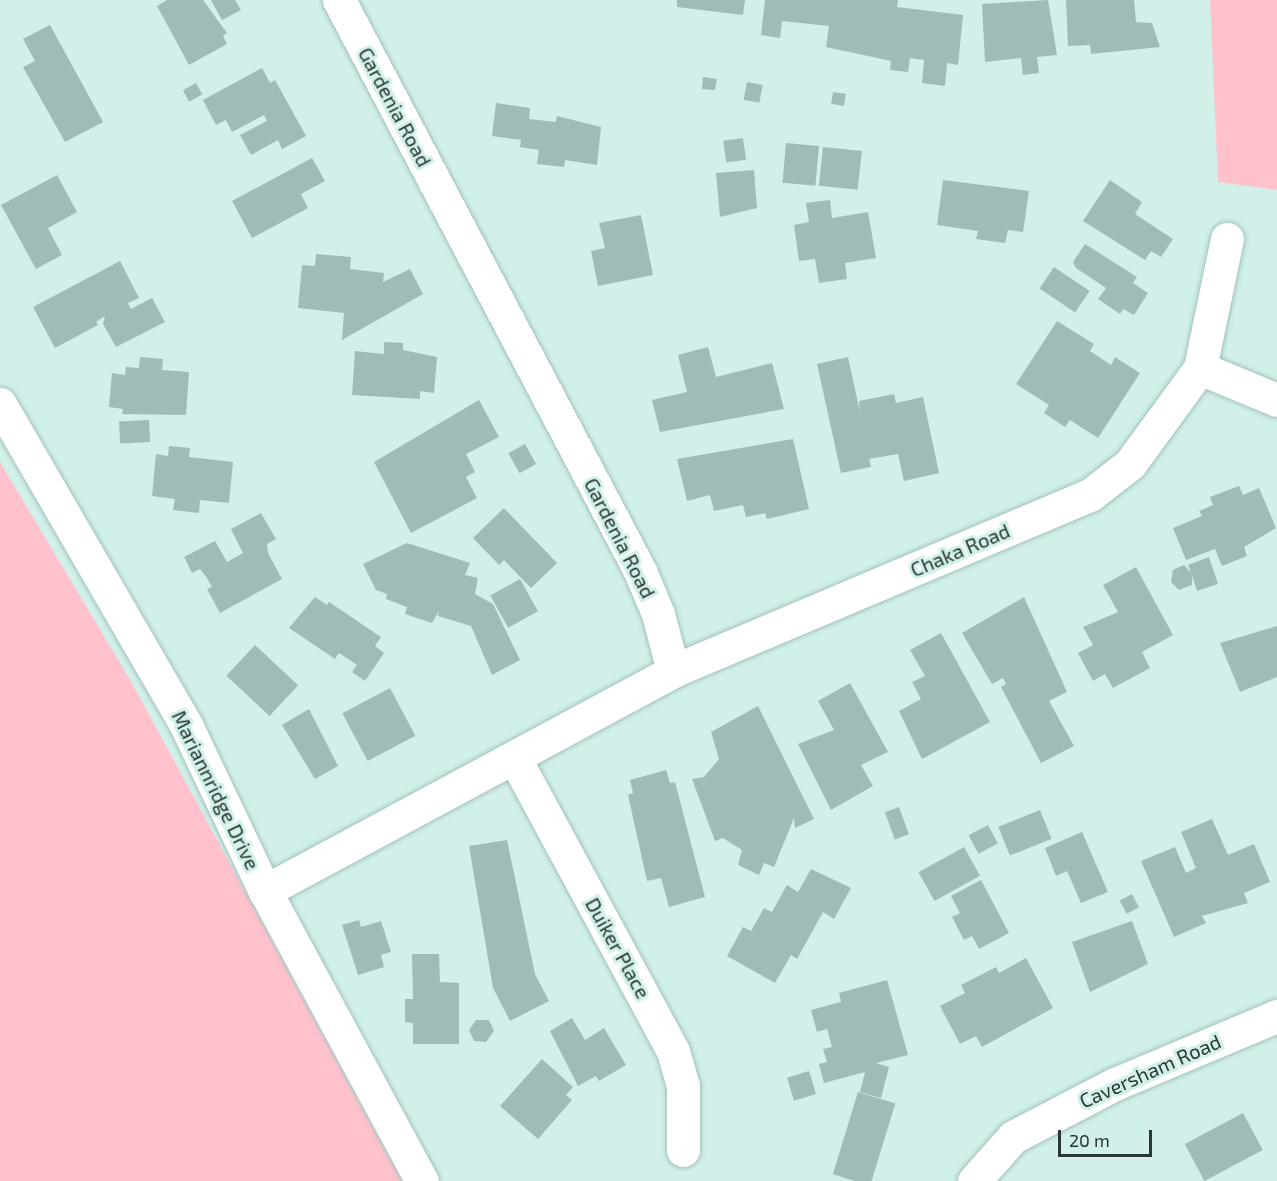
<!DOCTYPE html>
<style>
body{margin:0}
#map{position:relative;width:1277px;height:1181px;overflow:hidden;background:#d1f0ea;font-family:"Exo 2",sans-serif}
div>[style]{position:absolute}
.green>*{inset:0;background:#ffc2cd}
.building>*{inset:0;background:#9fbdb7;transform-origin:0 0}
.roads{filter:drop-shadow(0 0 2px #a3c1bc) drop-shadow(0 0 2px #a3c1bc)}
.minor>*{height:33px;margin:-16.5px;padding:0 16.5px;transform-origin:16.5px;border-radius:16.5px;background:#fff}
span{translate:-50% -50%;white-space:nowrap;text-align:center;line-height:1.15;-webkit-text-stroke:6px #d1f0ea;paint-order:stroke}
.street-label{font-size:20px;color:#2a3634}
.scale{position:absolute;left:1058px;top:1130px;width:94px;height:27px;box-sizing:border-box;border:3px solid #2a3634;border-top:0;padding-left:8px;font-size:18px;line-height:21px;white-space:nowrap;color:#2a3634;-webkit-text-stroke:4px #d1f0ea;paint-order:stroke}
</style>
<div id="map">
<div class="green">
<div style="clip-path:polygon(1210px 0,1277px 0,1277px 190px,1218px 182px)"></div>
<div style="clip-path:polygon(0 462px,132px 683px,402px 1181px,0 1181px)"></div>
</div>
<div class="building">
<div style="clip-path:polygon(167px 0,203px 0,227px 33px,223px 36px,227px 44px,189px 65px,157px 6px)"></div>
<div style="clip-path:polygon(211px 0,235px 0,241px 10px,222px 20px)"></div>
<div style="clip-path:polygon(677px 0,745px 0,743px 15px,677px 7px)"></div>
<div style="clip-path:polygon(765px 0,898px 0,897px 7px,963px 15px,958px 65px,947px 63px,945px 86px,922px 83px,924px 60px,910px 58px,908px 72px,890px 70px,891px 61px,826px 47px,829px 26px,782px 21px,780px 38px,761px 35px)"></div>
<div style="clip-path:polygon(1048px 0,1057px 55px,1037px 57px,1039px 73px,1023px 75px,1021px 58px,985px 62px,982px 4px)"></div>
<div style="clip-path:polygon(1066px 0,1134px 0,1136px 22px,1152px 23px,1160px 47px,1091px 54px,1090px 45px,1068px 46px)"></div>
<div style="clip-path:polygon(50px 25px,103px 122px,65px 142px,23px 67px,35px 61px,23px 39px)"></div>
<div style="clip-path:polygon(262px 68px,270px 83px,275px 80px,306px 136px,282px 149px,278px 140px,251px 155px,240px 135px,267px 121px,264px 115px,232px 132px,226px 120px,216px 125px,203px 100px)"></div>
<div style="clip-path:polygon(703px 77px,717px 79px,715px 90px,702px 89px)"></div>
<div style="left:747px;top:82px;width:16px;height:18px;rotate:11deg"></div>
<div style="left:196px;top:83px;width:13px;height:15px;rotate:61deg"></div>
<div style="left:833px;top:92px;width:13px;height:12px;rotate:9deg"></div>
<div style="clip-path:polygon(496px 103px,530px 108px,529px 119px,556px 122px,557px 116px,601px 127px,597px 165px,565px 160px,564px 167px,537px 164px,539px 150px,520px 147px,521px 140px,492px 136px)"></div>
<div style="left:743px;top:138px;width:22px;height:20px;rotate:82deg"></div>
<div style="left:786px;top:143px;width:33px;height:40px;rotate:5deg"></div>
<div style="left:823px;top:147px;width:39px;height:39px;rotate:6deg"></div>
<div style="clip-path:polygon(312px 158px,325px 181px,301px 194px,308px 208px,252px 238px,232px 201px)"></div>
<div style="clip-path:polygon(754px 170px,757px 208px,720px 217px,716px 173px)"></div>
<div style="clip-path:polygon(57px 175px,77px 212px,48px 228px,62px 255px,36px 269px,1px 205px)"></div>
<div style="clip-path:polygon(943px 180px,1029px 191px,1023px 232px,1008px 230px,1005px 243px,976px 239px,978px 231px,937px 225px)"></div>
<div style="clip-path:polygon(1110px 180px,1142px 202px,1135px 214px,1173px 239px,1161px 257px,1151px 251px,1145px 260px,1083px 221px)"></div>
<div style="clip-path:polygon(830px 200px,832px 218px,868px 212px,876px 258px,845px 263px,847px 279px,819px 283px,815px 259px,799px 261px,794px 225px,809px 222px,806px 203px)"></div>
<div style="clip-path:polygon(641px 215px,653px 275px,598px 286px,591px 251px,605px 248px,599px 223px)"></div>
<div style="clip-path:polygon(1085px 244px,1137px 277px,1133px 283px,1148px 293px,1134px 315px,1123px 309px,1120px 314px,1098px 299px,1106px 288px,1076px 268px,1073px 262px)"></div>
<div style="clip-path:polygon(316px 254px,351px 257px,350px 269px,384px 273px,383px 282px,410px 269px,423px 294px,342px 340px,344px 313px,298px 308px,302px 265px,315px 266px)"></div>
<div style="clip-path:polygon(120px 261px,139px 298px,128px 303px,131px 309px,152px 298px,165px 322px,116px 347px,103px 324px,105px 316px,96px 322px,98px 325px,55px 348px,33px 307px)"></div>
<div style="left:1054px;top:267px;width:43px;height:26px;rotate:34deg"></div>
<div style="clip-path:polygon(1057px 321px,1094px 344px,1090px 351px,1111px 365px,1115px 357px,1140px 373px,1098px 438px,1070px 420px,1065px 427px,1044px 413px,1049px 405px,1016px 384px)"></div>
<div style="clip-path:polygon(384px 342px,403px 343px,403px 350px,437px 357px,434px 393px,420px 391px,420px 399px,352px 395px,355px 351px,384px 354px)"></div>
<div style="clip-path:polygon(708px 347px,716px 377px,772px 363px,784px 409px,660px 432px,652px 400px,687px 392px,678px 355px)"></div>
<div style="clip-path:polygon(140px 357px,163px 359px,162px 370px,189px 372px,186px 415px,122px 414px,123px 409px,109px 407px,112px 373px,125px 375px,126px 367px,139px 368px)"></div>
<div style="clip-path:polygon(848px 357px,860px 412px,859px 401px,894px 394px,896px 403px,923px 397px,939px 473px,904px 481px,898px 454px,869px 459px,871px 467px,841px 473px,817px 364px)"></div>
<div style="clip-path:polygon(479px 400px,499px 437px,466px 454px,475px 472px,466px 477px,477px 498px,411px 533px,374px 462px)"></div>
<div style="left:149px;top:420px;width:22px;height:30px;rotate:87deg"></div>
<div style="clip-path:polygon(793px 439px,809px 509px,767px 519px,765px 513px,746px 517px,743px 505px,714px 511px,710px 495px,687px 501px,677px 459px)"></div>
<div style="left:525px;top:444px;width:23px;height:19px;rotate:61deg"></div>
<div style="clip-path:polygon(169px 446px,190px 448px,189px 457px,233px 462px,229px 503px,200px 500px,199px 513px,173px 510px,175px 499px,152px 496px,156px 454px,168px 456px)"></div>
<div style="clip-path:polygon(1239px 486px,1243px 495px,1259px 488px,1276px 528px,1244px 547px,1247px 556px,1222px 566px,1215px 549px,1186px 560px,1173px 528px,1202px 516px,1199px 511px,1213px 505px,1210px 497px)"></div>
<div style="clip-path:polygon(504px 508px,557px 563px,531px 588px,504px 560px,499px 565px,473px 538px)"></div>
<div style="clip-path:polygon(261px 513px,276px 539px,267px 544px,268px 553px,282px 579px,220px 613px,207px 589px,212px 587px,207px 578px,200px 569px,192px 573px,184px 557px,215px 541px,227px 562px,243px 553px,231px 529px)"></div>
<div style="clip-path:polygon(407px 543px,470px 563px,465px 575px,478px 578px,475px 594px,493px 604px,520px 660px,492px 675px,471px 626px,438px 616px,439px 611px,432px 623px,405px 614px,407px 607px,386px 599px,387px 594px,376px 590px,363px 564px)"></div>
<div style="clip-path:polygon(1209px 557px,1218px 584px,1197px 591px,1192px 575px,1192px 585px,1179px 590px,1171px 582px,1173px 570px,1184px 565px,1191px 573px,1188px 565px)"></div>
<div style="clip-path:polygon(1136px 567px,1173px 635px,1142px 652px,1150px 668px,1113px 688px,1105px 674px,1093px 681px,1078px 653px,1093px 645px,1083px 627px,1118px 612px,1103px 585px)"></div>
<div style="left:520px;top:579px;width:37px;height:34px;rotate:61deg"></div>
<div style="clip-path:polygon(315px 597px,327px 605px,329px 602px,381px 637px,375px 646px,384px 653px,365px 681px,352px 672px,357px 665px,339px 653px,335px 659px,289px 628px)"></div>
<div style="clip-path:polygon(1024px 597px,1067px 692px,1049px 701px,1074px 746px,1041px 763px,1001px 687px,1006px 684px,1003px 678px,992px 684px,962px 633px)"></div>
<div style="clip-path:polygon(1277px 626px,1277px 677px,1240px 692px,1220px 643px)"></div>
<div style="clip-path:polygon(941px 633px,990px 722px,922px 759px,899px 711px,921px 699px,912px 682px,925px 676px,910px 650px)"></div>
<div style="left:255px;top:645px;width:59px;height:42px;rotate:43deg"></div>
<div style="clip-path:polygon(850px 683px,888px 752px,861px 765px,873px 786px,831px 810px,798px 744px,834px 730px,818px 701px)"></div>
<div style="left:390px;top:688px;width:54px;height:54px;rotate:62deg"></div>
<div style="clip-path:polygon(758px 706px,814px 819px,795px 828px,794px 818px,774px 867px,764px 863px,759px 875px,738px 865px,742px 850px,723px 838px,715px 841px,692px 779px,704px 777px,719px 759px,711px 732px)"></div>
<div style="clip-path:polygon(309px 709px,338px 766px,315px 779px,282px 725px)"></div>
<div style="clip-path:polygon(666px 770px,670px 783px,675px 782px,705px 897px,669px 907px,661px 878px,647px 881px,628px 795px,633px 793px,630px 780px)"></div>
<div style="left:899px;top:807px;width:29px;height:15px;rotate:70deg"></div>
<div style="left:1040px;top:810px;width:31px;height:45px;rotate:68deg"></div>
<div style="clip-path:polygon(1212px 819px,1228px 855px,1254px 844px,1270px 882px,1244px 893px,1248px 903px,1202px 916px,1206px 923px,1174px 937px,1141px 861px,1175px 847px,1186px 873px,1196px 868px,1181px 832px)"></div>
<div style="left:988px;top:825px;width:21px;height:22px;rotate:62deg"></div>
<div style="clip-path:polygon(1082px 832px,1108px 892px,1081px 903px,1067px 871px,1056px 876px,1045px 848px)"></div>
<div style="clip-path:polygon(507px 840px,535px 974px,549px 1001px,510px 1021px,493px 988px,469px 846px)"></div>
<div style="left:964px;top:847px;width:33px;height:52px;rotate:61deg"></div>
<div style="clip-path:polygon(811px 869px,851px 888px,834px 919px,823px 912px,797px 959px,791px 955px,775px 983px,727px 956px,743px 927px,751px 931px,764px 908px,772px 912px,787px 885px,798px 892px)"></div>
<div style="clip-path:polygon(981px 880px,1009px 933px,979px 949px,972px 936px,964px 940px,952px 917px,960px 913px,951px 896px)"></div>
<div style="left:1132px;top:894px;width:15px;height:14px;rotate:62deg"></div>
<div style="clip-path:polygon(359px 920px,361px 927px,381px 921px,391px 952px,381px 955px,384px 967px,358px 975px,342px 925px)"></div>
<div style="clip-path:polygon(1132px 921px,1148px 964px,1090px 992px,1072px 942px)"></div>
<div style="clip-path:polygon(412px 954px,439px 954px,440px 982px,459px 983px,459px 1044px,413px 1044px,413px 1023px,405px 1022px,405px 999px,413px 999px)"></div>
<div style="clip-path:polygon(1026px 958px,1053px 1008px,982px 1047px,976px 1036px,960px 1044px,940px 1006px,965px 993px,961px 985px,996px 967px,999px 973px)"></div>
<div style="clip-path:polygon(887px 980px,908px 1055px,876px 1063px,889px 1067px,881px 1098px,860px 1092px,865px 1072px,824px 1083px,819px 1064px,827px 1062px,823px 1049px,832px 1047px,827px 1029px,817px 1032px,811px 1010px,841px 1002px,839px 993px)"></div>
<div style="clip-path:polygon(572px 1018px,585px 1040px,604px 1028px,626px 1065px,599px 1081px,596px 1076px,578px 1086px,550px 1031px)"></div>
<div style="clip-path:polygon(476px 1020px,489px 1020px,494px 1031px,486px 1042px,474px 1041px,469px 1030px)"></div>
<div style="clip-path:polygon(542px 1059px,573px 1087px,566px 1095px,572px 1100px,538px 1139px,500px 1106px)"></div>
<div style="left:809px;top:1071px;width:24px;height:23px;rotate:73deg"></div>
<div style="left:858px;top:1092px;width:39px;height:86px;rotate:17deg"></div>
<div style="left:1243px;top:1113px;width:42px;height:66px;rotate:62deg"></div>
</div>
<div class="roads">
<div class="minor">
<div style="left:1200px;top:368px;width:83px;rotate:22.6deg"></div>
<div style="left:0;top:404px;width:371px;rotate:59.9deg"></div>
<div style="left:186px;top:725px;width:184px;rotate:64.6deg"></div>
<div style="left:265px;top:891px;width:330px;rotate:61.6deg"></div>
<div style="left:673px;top:671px;width:453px;rotate:-22.9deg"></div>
<div style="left:1090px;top:495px;width:51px;rotate:-37.8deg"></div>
<div style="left:1130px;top:464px;width:119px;rotate:-53.9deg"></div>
<div style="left:1200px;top:368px;width:132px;rotate:-78.2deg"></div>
<div style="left:514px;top:757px;width:334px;rotate:61.6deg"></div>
<div style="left:673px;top:1051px;width:35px;rotate:74deg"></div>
<div style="left:683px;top:1085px;width:65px;rotate:90deg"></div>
<div style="left:265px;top:891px;width:464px;rotate:-28.3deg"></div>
<div style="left:673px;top:671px;width:59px;rotate:-104.7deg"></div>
<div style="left:658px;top:614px;width:47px;rotate:-112.7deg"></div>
<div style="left:640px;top:571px;width:645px;rotate:-117.8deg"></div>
<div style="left:974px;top:1181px;width:59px;rotate:-48.4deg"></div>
<div style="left:1013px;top:1137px;width:115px;rotate:-27.5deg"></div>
<div style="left:1115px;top:1084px;width:176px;rotate:-22.8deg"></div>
</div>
</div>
<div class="street-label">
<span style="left:395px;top:107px;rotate:62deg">Gardenia Road</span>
<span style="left:620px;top:538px;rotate:63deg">Gardenia Road</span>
<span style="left:960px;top:550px;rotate:-23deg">Chaka Road</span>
<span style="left:216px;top:790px;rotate:64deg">Mariannridge Drive</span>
<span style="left:618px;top:948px;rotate:61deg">Duiker Place</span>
<span style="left:1150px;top:1071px;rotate:-24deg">Caversham Road</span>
</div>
<div class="scale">20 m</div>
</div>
